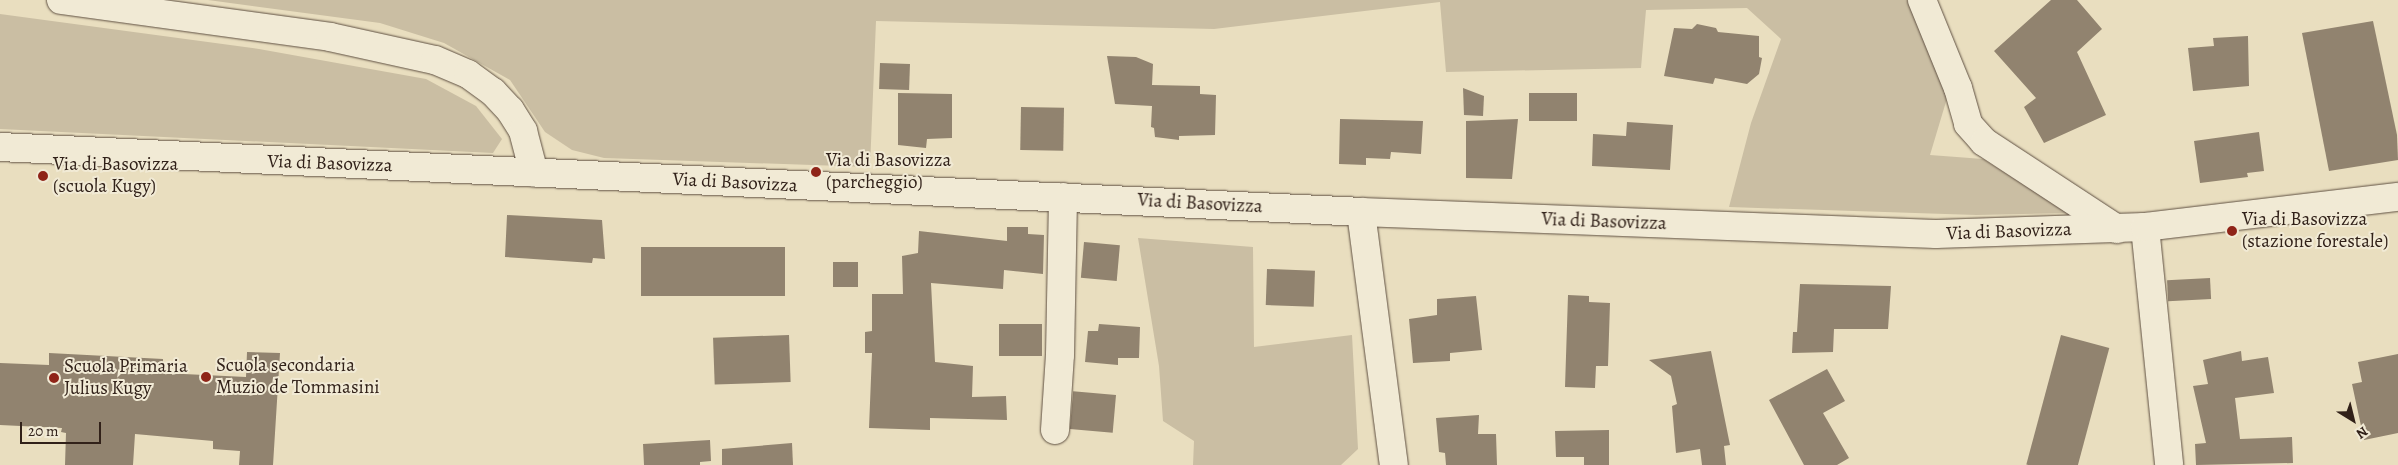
<!DOCTYPE html>
<style>
body{margin:0}
#map{position:relative;width:2398px;height:465px;overflow:hidden;background:#e9debf;font-family:Alegreya,serif}
div>[style]{position:absolute}
.green>*{inset:0;background:#cabea3}
.building>*{inset:0;background:#91836f;transform-origin:0 0}
.roads{filter:drop-shadow(0 0 1px #5f5042) drop-shadow(0 0 1px #5f5042)}
.minor>*{height:28px;margin:-14px;padding:0 14px;transform-origin:14px;border-radius:14px;background:#f1ead5}
.tertiary>*{height:28px;margin:-14px;padding:0 14px;transform-origin:14px;border-radius:14px;background:#f1ead5}
.secondary>*{height:28px;margin:-14px;padding:0 14px;transform-origin:14px;border-radius:14px;background:#f1ead5}
.dots>*{width:14px;height:14px;translate:-50% -50%;box-sizing:border-box;border:2px solid #f1ead5;border-radius:50%}
span{translate:-50% -50%;white-space:nowrap;text-align:center;line-height:1.15;-webkit-text-stroke:4px #f1ead5;paint-order:stroke}
.poi-label{font-size:19px;color:#312119}
.left{translate:0 -50%;text-align:left}
.street-label{font-size:19px;color:#312119}
.north{position:absolute;left:2328px;top:395px;width:50px;height:50px;-webkit-text-stroke:4px #f1ead5;paint-order:stroke;rotate:144deg;font-size:14px;font-weight:700;line-height:20px;text-align:center;color:#312119}
.north::after{content:'';display:block;margin:auto;width:18px;height:22px;background:#312119;clip-path:polygon(50% 0,100% 100%,50% 72%,0 100%)}
.scale{position:absolute;left:20px;top:422px;width:81px;height:22px;box-sizing:border-box;border:2px solid #312119;border-top:0;padding-left:6px;font-size:15px;line-height:18px;white-space:nowrap;color:#312119;-webkit-text-stroke:4px #f1ead5;paint-order:stroke}
</style>
<div id="map">
<div class="green">
<div style="clip-path:polygon(208px 0,1907px 0,1948px 95px,1930px 155px,1983px 159px,2069px 213px,1976px 215px,1729px 207px,1751px 123px,1781px 39px,1747px 8px,1646px 10px,1641px 68px,1446px 72px,1440px 2px,1214px 29px,876px 21px,870px 167px,604px 158px,572px 150px,545px 132px,510px 80px,444px 43px,380px 23px)"></div>
<div style="clip-path:polygon(0 14px,259px 49px,426px 79px,476px 106px,502px 139px,493px 153px,0 129px)"></div>
<div style="clip-path:polygon(1138px 238px,1253px 247px,1254px 347px,1352px 335px,1358px 449px,1341px 465px,1193px 465px,1194px 441px,1163px 421px,1159px 366px)"></div>
</div>
<div class="building">
<div style="clip-path:polygon(2051px 0,2077px 0,2102px 29px,2077px 52px,2106px 115px,2044px 143px,2024px 107px,2036px 98px,1994px 51px)"></div>
<div style="clip-path:polygon(2373px 21px,2397px 135px,2398px 160px,2329px 171px,2302px 33px)"></div>
<div style="clip-path:polygon(1697px 24px,1716px 28px,1718px 32px,1759px 36px,1759px 57px,1762px 58px,1759px 74px,1747px 84px,1715px 78px,1713px 84px,1664px 76px,1674px 28px,1692px 29px)"></div>
<div style="clip-path:polygon(2248px 36px,2249px 86px,2193px 91px,2188px 48px,2214px 46px,2213px 38px)"></div>
<div style="clip-path:polygon(1107px 56px,1136px 57px,1153px 64px,1152px 85px,1200px 86px,1200px 94px,1216px 95px,1215px 135px,1179px 136px,1179px 140px,1155px 137px,1154px 128px,1151px 127px,1152px 106px,1115px 104px)"></div>
<div style="left:880px;top:63px;width:30px;height:26px;rotate:2deg"></div>
<div style="clip-path:polygon(1463px 88px,1484px 96px,1483px 116px,1464px 115px)"></div>
<div style="clip-path:polygon(898px 93px,952px 94px,952px 138px,927px 139px,926px 148px,898px 145px)"></div>
<div style="left:1529px;top:93px;width:48px;height:28px"></div>
<div style="left:1021px;top:107px;width:43px;height:43px;rotate:1deg"></div>
<div style="clip-path:polygon(1340px 119px,1423px 121px,1421px 154px,1391px 152px,1390px 159px,1366px 158px,1366px 165px,1339px 164px)"></div>
<div style="clip-path:polygon(1518px 119px,1512px 179px,1466px 178px,1466px 121px)"></div>
<div style="clip-path:polygon(1627px 122px,1673px 125px,1670px 170px,1592px 166px,1593px 134px,1626px 136px)"></div>
<div style="clip-path:polygon(2259px 132px,2264px 171px,2247px 173px,2248px 177px,2200px 183px,2194px 141px)"></div>
<div style="clip-path:polygon(507px 215px,602px 220px,605px 259px,593px 258px,592px 263px,505px 257px)"></div>
<div style="clip-path:polygon(1007px 227px,1028px 227px,1028px 234px,1044px 235px,1043px 274px,1004px 270px,1003px 289px,931px 283px,935px 362px,973px 366px,972px 397px,1006px 396px,1007px 420px,930px 418px,930px 430px,869px 428px,872px 353px,865px 353px,865px 332px,872px 331px,872px 294px,903px 294px,902px 256px,918px 253px,919px 231px,1007px 241px)"></div>
<div style="left:1084px;top:242px;width:36px;height:36px;rotate:5deg"></div>
<div style="left:641px;top:247px;width:144px;height:49px"></div>
<div style="left:858px;top:262px;width:25px;height:25px;rotate:90deg"></div>
<div style="left:1267px;top:269px;width:48px;height:36px;rotate:2deg"></div>
<div style="left:2210px;top:278px;width:21px;height:43px;rotate:87deg"></div>
<div style="clip-path:polygon(1800px 284px,1891px 286px,1888px 329px,1834px 329px,1833px 352px,1792px 353px,1793px 332px,1797px 332px)"></div>
<div style="clip-path:polygon(1568px 295px,1589px 296px,1589px 302px,1610px 303px,1608px 366px,1596px 366px,1595px 388px,1565px 387px)"></div>
<div style="clip-path:polygon(1476px 296px,1482px 350px,1450px 353px,1450px 361px,1413px 363px,1409px 319px,1437px 315px,1437px 299px)"></div>
<div style="left:999px;top:324px;width:43px;height:32px"></div>
<div style="clip-path:polygon(1099px 324px,1140px 327px,1139px 358px,1118px 358px,1118px 365px,1085px 362px,1088px 331px,1098px 331px)"></div>
<div style="left:789px;top:335px;width:47px;height:76px;rotate:88deg"></div>
<div style="left:2061px;top:335px;width:50px;height:134px;rotate:15deg"></div>
<div style="clip-path:polygon(1711px 351px,1730px 445px,1724px 446px,1726px 465px,1702px 465px,1700px 449px,1676px 453px,1672px 406px,1677px 404px,1671px 376px,1649px 360px)"></div>
<div style="clip-path:polygon(2241px 351px,2242px 361px,2268px 357px,2274px 393px,2235px 398px,2240px 439px,2292px 437px,2293px 463px,2196px 465px,2195px 444px,2206px 443px,2193px 386px,2208px 384px,2203px 360px)"></div>
<div style="clip-path:polygon(247px 352px,280px 353px,273px 465px,239px 465px,240px 451px,213px 449px,213px 441px,135px 434px,133px 465px,65px 465px,66px 433px,61px 432px,62px 428px,0 425px,0 363px,49px 365px,49px 353px,163px 359px,163px 373px,246px 377px)"></div>
<div style="clip-path:polygon(2398px 354px,2398px 433px,2364px 440px,2352px 384px,2362px 382px,2358px 362px)"></div>
<div style="clip-path:polygon(1827px 369px,1845px 401px,1823px 413px,1849px 458px,1837px 465px,1804px 465px,1769px 400px)"></div>
<div style="left:1116px;top:395px;width:38px;height:43px;rotate:95deg"></div>
<div style="clip-path:polygon(1479px 415px,1478px 434px,1496px 434px,1497px 465px,1446px 465px,1445px 453px,1439px 452px,1436px 418px)"></div>
<div style="clip-path:polygon(1609px 430px,1609px 465px,1584px 465px,1584px 457px,1556px 457px,1555px 431px)"></div>
<div style="clip-path:polygon(710px 440px,711px 461px,700px 462px,700px 465px,644px 465px,643px 444px)"></div>
<div style="clip-path:polygon(792px 443px,793px 465px,722px 465px,722px 449px)"></div>
</div>
<div class="roads">
<div class="minor">
<div style="left:1922px;top:0;width:95px;rotate:67.8deg"></div>
<div style="left:1958px;top:88px;width:37px;rotate:74deg"></div>
<div style="left:1968px;top:124px;width:24px;rotate:48deg"></div>
<div style="left:1984px;top:142px;width:159px;rotate:33.2deg"></div>
<div style="left:1361px;top:212px;width:255px;rotate:82.6deg"></div>
<div style="left:2145px;top:227px;width:239px;rotate:84.2deg"></div>
<div style="left:1055px;top:430px;width:75px;rotate:-86.2deg"></div>
<div style="left:1060px;top:355px;width:158px;rotate:-88.9deg"></div>
</div>
<div class="tertiary">
<div style="left:61px;top:0;width:272px;rotate:7.8deg"></div>
<div style="left:330px;top:37px;width:107px;rotate:12.4deg"></div>
<div style="left:435px;top:60px;width:36px;rotate:23deg"></div>
<div style="left:468px;top:74px;width:31px;rotate:36deg"></div>
<div style="left:493px;top:92px;width:25px;rotate:47deg"></div>
<div style="left:510px;top:110px;width:25px;rotate:58deg"></div>
<div style="left:523px;top:131px;width:43px;rotate:75.3deg"></div>
</div>
<div class="secondary">
<div style="left:0;top:147px;width:1363px;rotate:2.73deg"></div>
<div style="left:1361px;top:212px;width:575px;rotate:2.19deg"></div>
<div style="left:1936px;top:234px;width:209px;rotate:-1.9deg"></div>
<div style="left:2145px;top:227px;width:255px;rotate:-6.8deg"></div>
</div>
</div>
<div class="dots">
<div style="left:816px;top:172px;background:#8f2418"></div>
<div style="left:43px;top:176px;background:#8f2418"></div>
<div style="left:2232px;top:231px;background:#8f2418"></div>
<div style="left:206px;top:377px;background:#8f2418"></div>
<div style="left:54px;top:378px;background:#8f2418"></div>
</div>
<div class="poi-label">
<span class="left" style="left:826px;top:172px">Via di Basovizza<br>(parcheggio)</span>
<span class="left" style="left:53px;top:176px">Via di Basovizza<br>(scuola Kugy)</span>
<span class="left" style="left:2242px;top:231px">Via di Basovizza<br>(stazione forestale)</span>
<span class="left" style="left:216px;top:377px">Scuola secondaria<br>Muzio de Tommasini</span>
<span class="left" style="left:64px;top:378px">Scuola Primaria<br>Julius Kugy</span>
</div>
<div class="street-label">
<span style="left:330px;top:164px;rotate:2deg">Via di Basovizza</span>
<span style="left:735px;top:183px;rotate:3deg">Via di Basovizza</span>
<span style="left:1200px;top:204px;rotate:3deg">Via di Basovizza</span>
<span style="left:1604px;top:222px;rotate:2deg">Via di Basovizza</span>
<span style="left:2009px;top:232px;rotate:-2deg">Via di Basovizza</span>
</div>
<div class="north">N</div>
<div class="scale">20 m</div>
</div>
